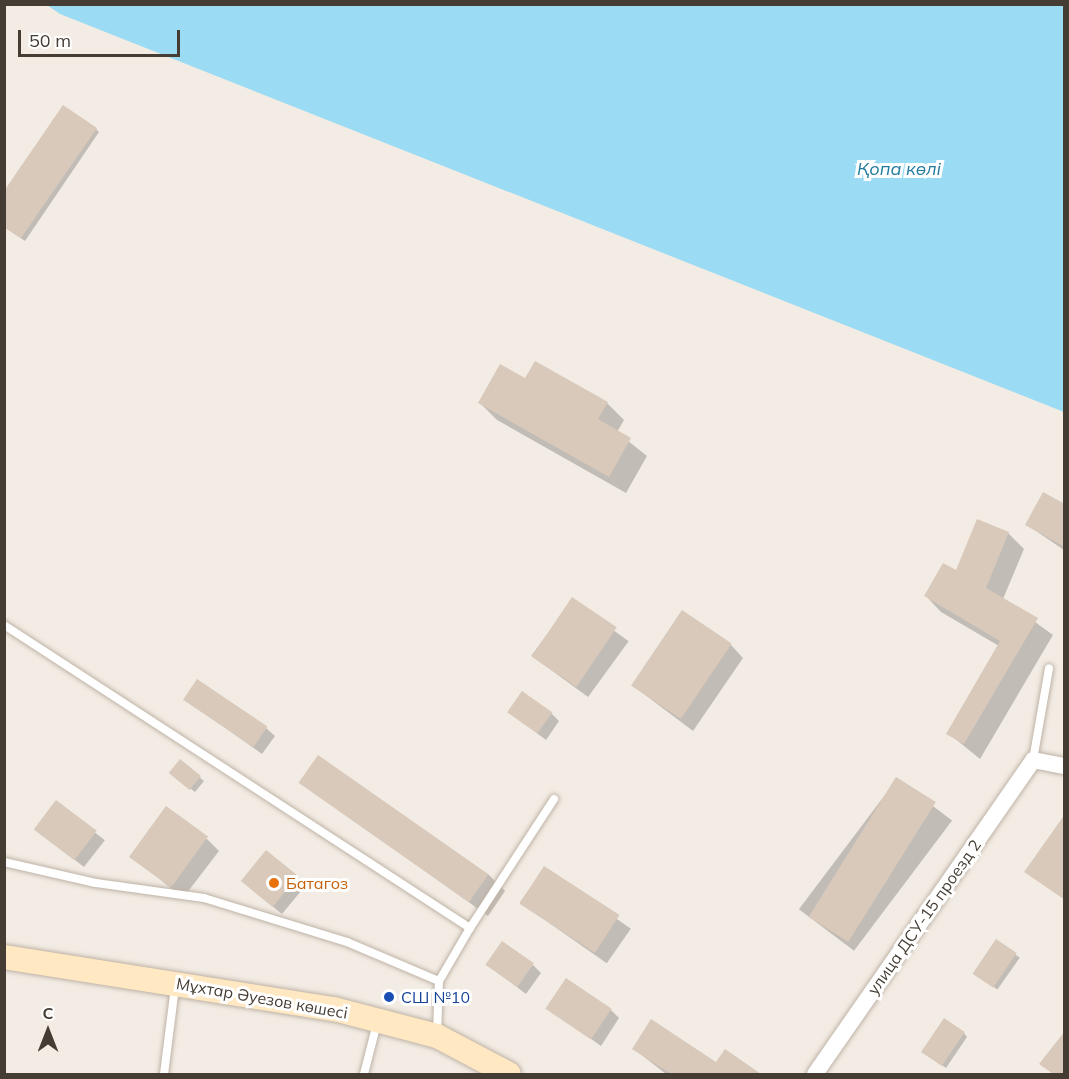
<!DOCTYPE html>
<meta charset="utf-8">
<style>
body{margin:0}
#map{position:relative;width:1069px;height:1079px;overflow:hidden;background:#f3ece4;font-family:Mulish,sans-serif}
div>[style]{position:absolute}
.water>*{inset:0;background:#9bdcf4}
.shadow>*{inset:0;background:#0003;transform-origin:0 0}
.building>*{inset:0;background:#d8c9bb;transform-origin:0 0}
.roads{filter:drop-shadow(0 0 2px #bfb3a6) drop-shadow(0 0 2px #bfb3a6)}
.service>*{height:8px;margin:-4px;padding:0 4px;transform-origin:4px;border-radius:4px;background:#fff}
.minor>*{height:16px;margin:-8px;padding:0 8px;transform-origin:8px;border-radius:8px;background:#fff}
.secondary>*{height:24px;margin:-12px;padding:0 12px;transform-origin:12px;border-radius:12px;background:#ffe8c2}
.dots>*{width:16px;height:16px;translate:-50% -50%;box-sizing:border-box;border:3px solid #fff;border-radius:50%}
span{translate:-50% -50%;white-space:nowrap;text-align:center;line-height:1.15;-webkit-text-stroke:6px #fff;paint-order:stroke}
.food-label{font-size:16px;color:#c56008}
.left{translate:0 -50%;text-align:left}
.street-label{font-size:16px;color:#453c33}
.transit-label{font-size:16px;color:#164399}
.water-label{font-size:18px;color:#237b9e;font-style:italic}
.frame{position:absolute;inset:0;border:6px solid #453c33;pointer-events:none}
.north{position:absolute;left:18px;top:1001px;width:60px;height:60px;-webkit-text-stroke:4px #fff;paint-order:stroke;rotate:0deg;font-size:16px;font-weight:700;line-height:24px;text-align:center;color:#453c33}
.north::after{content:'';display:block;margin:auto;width:21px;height:27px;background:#453c33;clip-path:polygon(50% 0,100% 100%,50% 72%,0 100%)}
.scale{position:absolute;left:18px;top:30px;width:162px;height:27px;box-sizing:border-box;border:3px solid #453c33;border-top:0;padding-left:8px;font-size:18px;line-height:21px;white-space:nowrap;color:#453c33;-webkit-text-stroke:4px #fff;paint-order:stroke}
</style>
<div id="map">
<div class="water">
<div style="clip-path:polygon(47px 5px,1064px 5px,1064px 412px,60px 14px)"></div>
</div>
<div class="shadow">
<div style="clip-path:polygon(96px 129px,99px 132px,25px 241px,4px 227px)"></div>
<div style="clip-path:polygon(525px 380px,607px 403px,624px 420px,617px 432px,647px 456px,626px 493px,497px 420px,480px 403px)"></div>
<div style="clip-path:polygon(1064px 506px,1064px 550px,1027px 525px)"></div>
<div style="clip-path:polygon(1008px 533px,1024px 549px,1003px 599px,1053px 635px,980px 759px,948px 733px,999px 646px,941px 612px,926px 596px)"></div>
<div style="left:572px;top:600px;width:70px;height:69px;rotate:36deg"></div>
<div style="clip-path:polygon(731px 645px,743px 658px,693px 731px,632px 685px)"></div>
<div style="clip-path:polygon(185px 699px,266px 728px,275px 736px,262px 754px)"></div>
<div style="clip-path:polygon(510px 713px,551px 713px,559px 721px,546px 740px)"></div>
<div style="clip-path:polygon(180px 761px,204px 781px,195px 792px,174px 776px)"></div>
<div style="left:897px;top:779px;width:69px;height:163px;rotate:37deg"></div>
<div style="clip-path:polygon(301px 782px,488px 874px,505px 891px,488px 916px)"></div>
<div style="left:56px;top:802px;width:62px;height:34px;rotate:38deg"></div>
<div style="clip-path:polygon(207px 839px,219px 851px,183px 898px,130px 855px)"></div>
<div style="left:544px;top:868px;width:106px;height:42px;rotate:35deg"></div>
<div style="clip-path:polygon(297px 877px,306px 885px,282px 914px,251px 889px)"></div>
<div style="left:996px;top:941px;width:29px;height:39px;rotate:35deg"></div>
<div style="clip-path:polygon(487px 964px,533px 965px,541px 973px,526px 994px)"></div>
<div style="clip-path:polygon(548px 1008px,611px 1010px,619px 1018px,601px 1046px)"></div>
<div style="clip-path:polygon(964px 1033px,967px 1037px,946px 1068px,927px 1055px)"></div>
<div style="clip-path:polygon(634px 1049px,717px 1064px,726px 1051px,758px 1074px,666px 1074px)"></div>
</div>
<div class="building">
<div style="clip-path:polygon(63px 105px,97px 128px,21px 238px,4px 227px,4px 191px)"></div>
<div style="clip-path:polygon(535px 361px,608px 402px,598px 419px,631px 438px,609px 477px,478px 403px,500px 364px,525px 378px)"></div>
<div style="clip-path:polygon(1043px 492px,1065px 504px,1065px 547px,1025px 525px)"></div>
<div style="clip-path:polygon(977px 519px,1009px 532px,986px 588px,1038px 618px,964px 744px,946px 734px,1000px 641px,924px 596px,943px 563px,956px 570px)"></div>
<div style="left:572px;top:597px;width:54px;height:72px;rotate:34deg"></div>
<div style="left:682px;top:610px;width:60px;height:91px;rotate:34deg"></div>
<div style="left:197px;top:679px;width:85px;height:25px;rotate:34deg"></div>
<div style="left:522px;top:691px;width:37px;height:26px;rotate:35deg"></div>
<div style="left:318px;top:755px;width:208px;height:34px;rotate:35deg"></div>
<div style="left:180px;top:759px;width:27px;height:18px;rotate:39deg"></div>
<div style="left:896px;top:777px;width:47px;height:165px;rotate:32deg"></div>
<div style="left:56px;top:800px;width:51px;height:37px;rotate:37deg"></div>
<div style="left:166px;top:806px;width:52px;height:63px;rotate:36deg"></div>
<div style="clip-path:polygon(1065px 814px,1065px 900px,1024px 872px)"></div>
<div style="left:266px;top:850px;width:41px;height:40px;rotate:39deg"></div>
<div style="left:544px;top:866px;width:90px;height:45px;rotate:33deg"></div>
<div style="left:996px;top:939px;width:25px;height:42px;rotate:34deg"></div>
<div style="left:502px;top:941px;width:39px;height:29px;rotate:35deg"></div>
<div style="left:566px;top:978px;width:55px;height:37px;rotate:34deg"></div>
<div style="left:944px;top:1018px;width:25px;height:41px;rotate:34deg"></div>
<div style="clip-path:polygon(651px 1019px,716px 1062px,725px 1049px,761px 1074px,671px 1074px,632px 1049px)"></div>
<div style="clip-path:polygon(1065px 1031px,1065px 1074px,1053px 1074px,1039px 1064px)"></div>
</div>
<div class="roads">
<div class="service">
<div style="left:4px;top:625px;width:556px;rotate:33.03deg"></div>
<div style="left:470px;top:928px;width:61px;rotate:120.3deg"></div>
<div style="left:439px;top:981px;width:52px;rotate:92.2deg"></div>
<div style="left:1033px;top:760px;width:93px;rotate:-80.1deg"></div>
<div style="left:4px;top:862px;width:94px;rotate:12.9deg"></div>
<div style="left:96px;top:883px;width:109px;rotate:7.9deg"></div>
<div style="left:204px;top:898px;width:150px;rotate:17.1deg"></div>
<div style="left:347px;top:942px;width:100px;rotate:23deg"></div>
<div style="left:470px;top:928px;width:154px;rotate:-56.9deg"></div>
<div style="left:164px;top:1074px;width:88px;rotate:-82.8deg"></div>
<div style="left:364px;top:1074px;width:53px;rotate:-75.7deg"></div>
</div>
<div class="minor">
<div style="left:815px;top:1074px;width:382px;rotate:-55.2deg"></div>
<div style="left:1033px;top:760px;width:32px;rotate:11deg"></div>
</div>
<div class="secondary">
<div style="left:4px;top:957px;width:334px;rotate:9deg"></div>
<div style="left:334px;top:1009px;width:106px;rotate:14.7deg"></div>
<div style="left:437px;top:1036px;width:81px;rotate:27.8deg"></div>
</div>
</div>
<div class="dots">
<div style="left:274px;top:883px;background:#e8710a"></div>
<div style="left:389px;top:997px;background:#1a4fb4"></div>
</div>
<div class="food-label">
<span class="left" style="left:286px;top:883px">Батагоз</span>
</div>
<div class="street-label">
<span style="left:924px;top:917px;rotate:-55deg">улица ДСУ-15 проезд 2</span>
<span style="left:262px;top:998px;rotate:10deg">Мұхтар Әуезов көшесі</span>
</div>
<div class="transit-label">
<span class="left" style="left:401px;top:997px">СШ №10</span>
</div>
<div class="water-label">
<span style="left:899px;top:169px">Қопа көлі</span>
</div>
<div class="frame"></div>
<div class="north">С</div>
<div class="scale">50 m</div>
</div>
